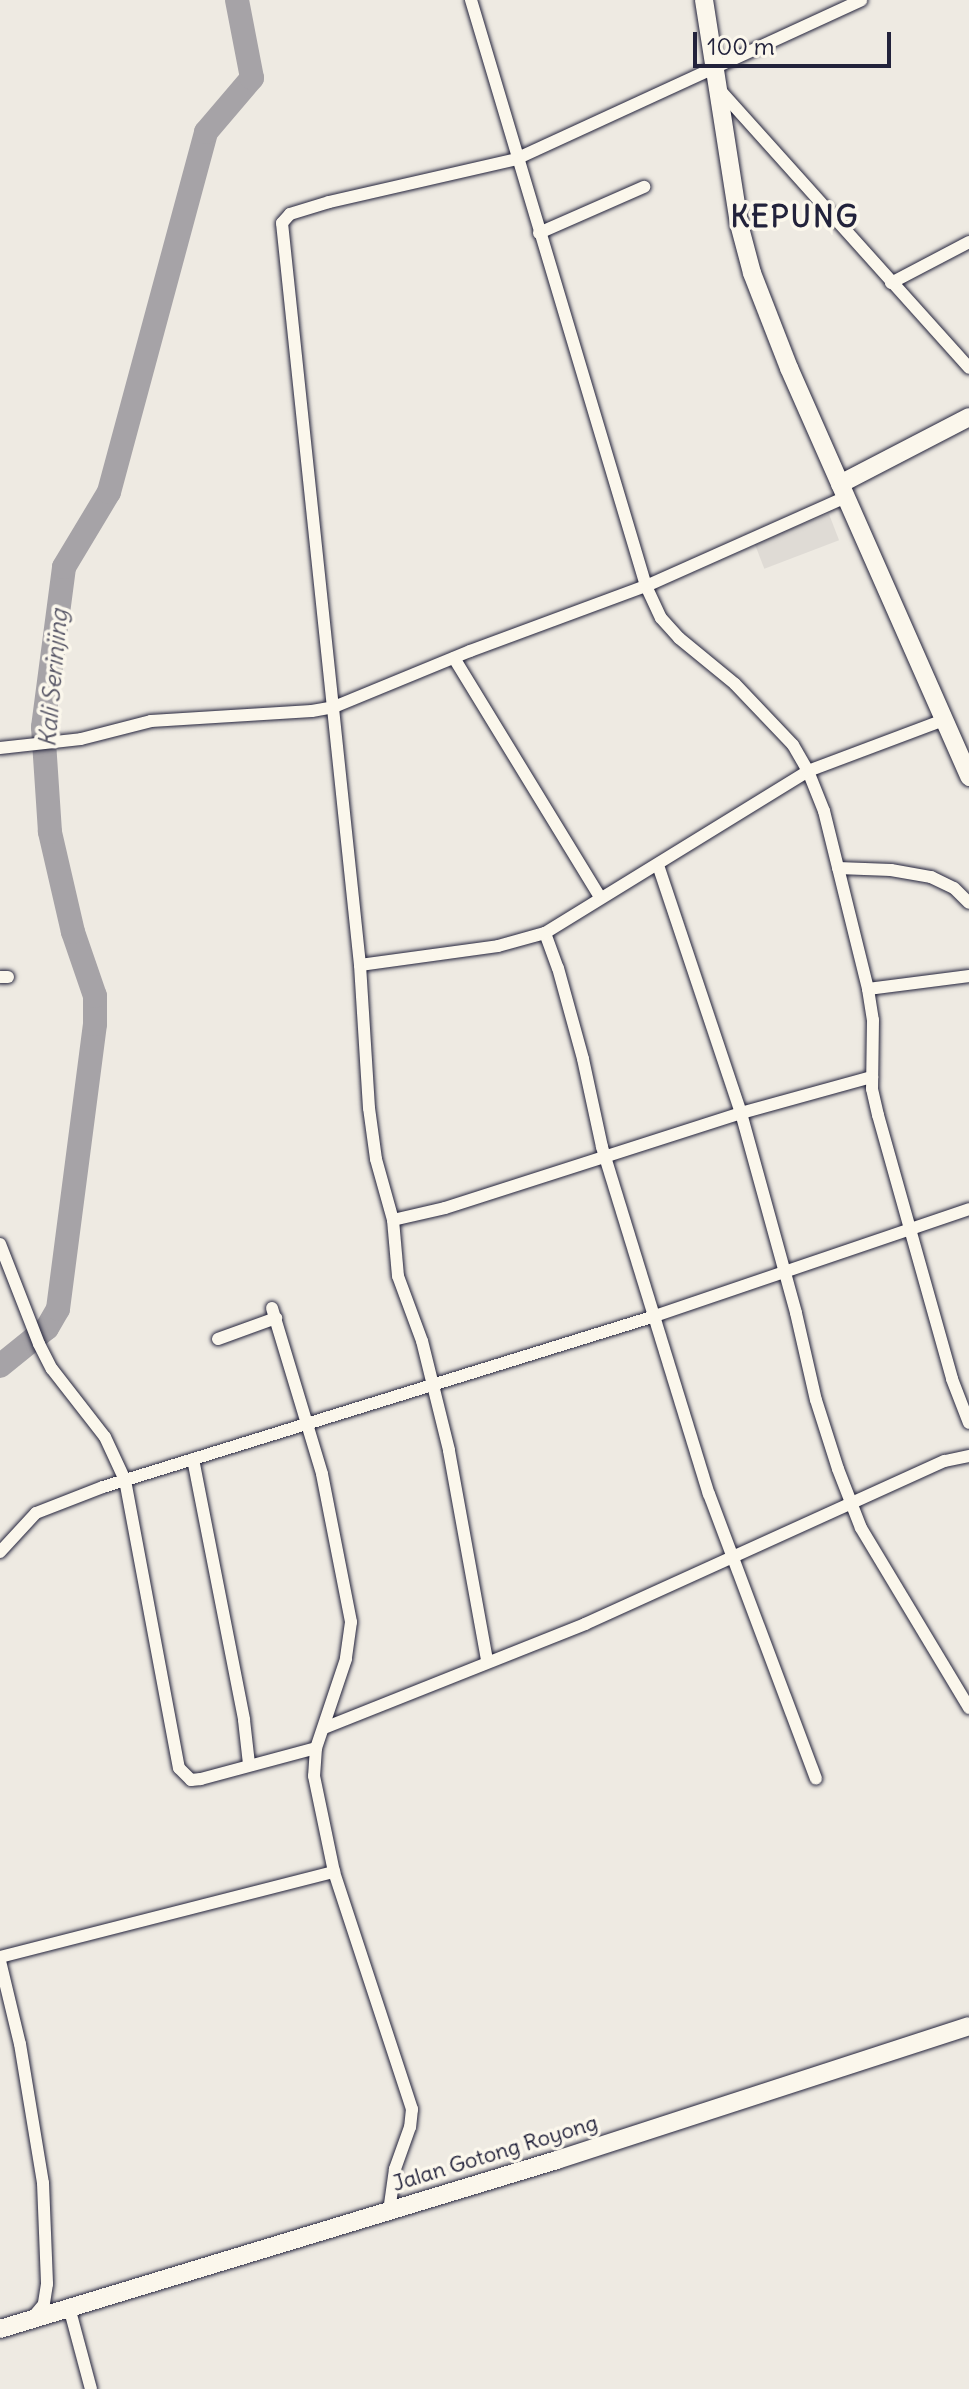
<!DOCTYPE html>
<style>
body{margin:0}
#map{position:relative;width:969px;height:2389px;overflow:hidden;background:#eeeae2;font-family:Delius,sans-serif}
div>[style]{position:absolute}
.built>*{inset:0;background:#dfdbd5;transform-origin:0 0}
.river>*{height:24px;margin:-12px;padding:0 12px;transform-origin:12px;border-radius:12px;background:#a6a3a7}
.roads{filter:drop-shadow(0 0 2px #22223b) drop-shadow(0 0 2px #22223b)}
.street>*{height:12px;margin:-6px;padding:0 6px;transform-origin:6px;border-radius:6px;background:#fbf7ec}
.secondary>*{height:18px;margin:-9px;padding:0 9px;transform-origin:9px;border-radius:9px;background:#fbf7ec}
span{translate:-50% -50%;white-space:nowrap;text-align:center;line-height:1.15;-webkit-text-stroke:7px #fbf7ec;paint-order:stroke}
.street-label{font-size:22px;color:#22223b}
.water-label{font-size:24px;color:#575666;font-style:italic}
.district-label{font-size:30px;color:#22223b;font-weight:700;letter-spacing:2px}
.scale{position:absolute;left:693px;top:32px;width:198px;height:36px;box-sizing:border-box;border:4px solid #22223b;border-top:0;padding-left:10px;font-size:24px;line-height:28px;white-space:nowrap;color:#22223b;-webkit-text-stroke:6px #fbf7ec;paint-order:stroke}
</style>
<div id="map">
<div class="built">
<div style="left:829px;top:514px;width:28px;height:80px;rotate:69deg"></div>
</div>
<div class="river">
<div style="left:0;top:1366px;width:60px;rotate:-39deg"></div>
<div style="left:47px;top:1328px;width:22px;rotate:-60deg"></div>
<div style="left:58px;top:1309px;width:287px;rotate:-82.6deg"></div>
<div style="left:95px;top:1024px;width:28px;rotate:-90deg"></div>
<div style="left:95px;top:996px;width:68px;rotate:-109deg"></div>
<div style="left:73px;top:932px;width:103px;rotate:-103deg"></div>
<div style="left:50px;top:832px;width:105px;rotate:-93.8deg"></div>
<div style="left:43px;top:727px;width:161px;rotate:-82.5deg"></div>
<div style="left:64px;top:567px;width:87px;rotate:-59deg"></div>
<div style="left:109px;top:492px;width:373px;rotate:-74.9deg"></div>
<div style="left:206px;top:132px;width:71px;rotate:-49.6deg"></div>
<div style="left:252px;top:78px;width:79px;rotate:-100.9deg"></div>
</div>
<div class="roads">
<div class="street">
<div style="left:471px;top:0;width:612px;rotate:73.37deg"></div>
<div style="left:646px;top:586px;width:35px;rotate:65deg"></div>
<div style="left:661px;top:618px;width:27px;rotate:48deg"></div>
<div style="left:679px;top:638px;width:72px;rotate:39.4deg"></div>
<div style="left:735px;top:684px;width:84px;rotate:46.4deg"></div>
<div style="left:793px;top:745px;width:30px;rotate:60deg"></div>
<div style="left:808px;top:771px;width:43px;rotate:68.2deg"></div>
<div style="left:824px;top:811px;width:183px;rotate:76.1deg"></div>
<div style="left:868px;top:989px;width:31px;rotate:81deg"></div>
<div style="left:873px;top:1020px;width:69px;rotate:90.8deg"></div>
<div style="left:872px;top:1089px;width:27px;rotate:77deg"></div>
<div style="left:878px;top:1115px;width:274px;rotate:74.3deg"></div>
<div style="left:952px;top:1379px;width:47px;rotate:68.9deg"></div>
<div style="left:718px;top:88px;width:376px;rotate:48.1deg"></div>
<div style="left:539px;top:233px;width:115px;rotate:-23.7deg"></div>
<div style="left:891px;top:283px;width:88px;rotate:-27.7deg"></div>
<div style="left:454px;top:658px;width:280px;rotate:58.6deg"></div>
<div style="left:0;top:748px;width:81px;rotate:-6.3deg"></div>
<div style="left:81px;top:739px;width:72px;rotate:-14.4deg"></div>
<div style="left:151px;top:721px;width:161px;rotate:-3.6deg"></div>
<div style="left:312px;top:711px;width:22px;rotate:-10deg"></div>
<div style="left:334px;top:707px;width:147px;rotate:-22.4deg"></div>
<div style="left:470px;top:651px;width:188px;rotate:-20.3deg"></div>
<div style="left:646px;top:586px;width:219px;rotate:-24deg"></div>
<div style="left:658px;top:865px;width:262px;rotate:71.5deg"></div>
<div style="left:741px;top:1113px;width:207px;rotate:74.6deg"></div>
<div style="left:796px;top:1313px;width:89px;rotate:77.1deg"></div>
<div style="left:816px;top:1400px;width:72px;rotate:72.3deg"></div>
<div style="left:838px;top:1469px;width:63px;rotate:68.7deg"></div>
<div style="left:861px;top:1528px;width:210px;rotate:59deg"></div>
<div style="left:838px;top:868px;width:53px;rotate:2.2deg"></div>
<div style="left:891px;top:870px;width:41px;rotate:9.9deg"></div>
<div style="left:931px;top:877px;width:25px;rotate:26deg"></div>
<div style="left:954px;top:888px;width:21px;rotate:45deg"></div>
<div style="left:545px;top:933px;width:37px;rotate:70deg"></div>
<div style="left:558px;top:968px;width:94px;rotate:74.6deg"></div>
<div style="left:583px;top:1059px;width:90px;rotate:77.8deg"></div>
<div style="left:602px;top:1147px;width:363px;rotate:72.9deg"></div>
<div style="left:709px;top:1494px;width:304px;rotate:69.4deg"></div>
<div style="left:360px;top:965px;width:139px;rotate:-7.8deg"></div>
<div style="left:498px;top:946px;width:49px;rotate:-15.5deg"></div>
<div style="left:545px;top:933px;width:309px;rotate:-31.6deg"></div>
<div style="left:808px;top:771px;width:145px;rotate:-20.6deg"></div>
<div style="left:0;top:977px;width:8px"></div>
<div style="left:868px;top:989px;width:102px;rotate:-7.3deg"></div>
<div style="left:393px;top:1220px;width:53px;rotate:-13deg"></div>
<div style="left:445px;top:1208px;width:311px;rotate:-17.8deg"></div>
<div style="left:741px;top:1113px;width:136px;rotate:-15.4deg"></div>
<div style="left:0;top:1244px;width:107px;rotate:68.7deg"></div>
<div style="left:39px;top:1344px;width:28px;rotate:63deg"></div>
<div style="left:52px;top:1369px;width:86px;rotate:52.1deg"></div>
<div style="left:105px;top:1437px;width:47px;rotate:65.1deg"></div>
<div style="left:125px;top:1480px;width:293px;rotate:79.4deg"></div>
<div style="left:179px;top:1768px;width:17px;rotate:45deg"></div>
<div style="left:191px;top:1780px;width:10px;rotate:-6deg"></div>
<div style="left:201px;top:1779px;width:119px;rotate:-15.1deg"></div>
<div style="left:272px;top:1308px;width:173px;rotate:73.2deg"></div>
<div style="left:322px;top:1474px;width:151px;rotate:78.9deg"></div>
<div style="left:351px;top:1622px;width:37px;rotate:98deg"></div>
<div style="left:346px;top:1659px;width:94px;rotate:108.6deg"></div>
<div style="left:316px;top:1748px;width:28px;rotate:94deg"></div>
<div style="left:314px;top:1776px;width:98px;rotate:78.2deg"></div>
<div style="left:334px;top:1872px;width:250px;rotate:71.8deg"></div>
<div style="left:412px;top:2109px;width:18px;rotate:96deg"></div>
<div style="left:410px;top:2127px;width:45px;rotate:109.7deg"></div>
<div style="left:395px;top:2169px;width:42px;rotate:98.1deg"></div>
<div style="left:218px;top:1339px;width:62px;rotate:-19.9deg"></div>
<div style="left:193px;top:1459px;width:266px;rotate:78.9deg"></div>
<div style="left:244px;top:1720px;width:44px;rotate:83.5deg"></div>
<div style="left:0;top:1552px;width:53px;rotate:-47.3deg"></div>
<div style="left:36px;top:1513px;width:72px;rotate:-21.2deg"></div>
<div style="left:103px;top:1487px;width:578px;rotate:-17.21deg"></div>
<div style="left:655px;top:1316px;width:332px;rotate:-18.8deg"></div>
<div style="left:487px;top:1660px;width:213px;rotate:-100.3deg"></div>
<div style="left:449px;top:1450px;width:112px;rotate:-103.9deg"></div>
<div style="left:422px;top:1341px;width:69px;rotate:-110.3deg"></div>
<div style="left:398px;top:1276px;width:56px;rotate:-95.1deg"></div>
<div style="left:393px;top:1220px;width:63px;rotate:-105.6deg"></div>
<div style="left:376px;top:1159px;width:51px;rotate:-97.8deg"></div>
<div style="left:369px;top:1108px;width:143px;rotate:-93.6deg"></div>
<div style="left:360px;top:965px;width:746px;rotate:-96deg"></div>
<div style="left:282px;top:223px;width:12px;rotate:-48deg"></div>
<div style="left:290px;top:214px;width:41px;rotate:-17.1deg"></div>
<div style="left:329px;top:202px;width:192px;rotate:-12.9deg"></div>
<div style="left:516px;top:159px;width:380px;rotate:-24.7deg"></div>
<div style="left:324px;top:1728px;width:281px;rotate:-21.7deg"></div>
<div style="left:585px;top:1624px;width:395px;rotate:-24.4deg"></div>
<div style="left:945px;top:1461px;width:25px;rotate:-12deg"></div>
<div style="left:0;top:1957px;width:345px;rotate:-14.3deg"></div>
<div style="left:0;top:1961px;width:85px;rotate:76.5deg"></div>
<div style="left:20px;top:2044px;width:141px;rotate:80.6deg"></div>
<div style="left:43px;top:2183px;width:101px;rotate:87.7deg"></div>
<div style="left:47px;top:2284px;width:20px;rotate:99deg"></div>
<div style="left:44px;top:2304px;width:17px;rotate:130deg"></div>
<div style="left:69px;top:2307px;width:85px;rotate:75deg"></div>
</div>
<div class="secondary">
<div style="left:704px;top:0;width:227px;rotate:81.1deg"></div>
<div style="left:739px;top:224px;width:51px;rotate:75.1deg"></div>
<div style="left:752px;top:273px;width:102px;rotate:68.7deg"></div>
<div style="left:789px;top:368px;width:447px;rotate:66.2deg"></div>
<div style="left:840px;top:484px;width:145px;rotate:-27.4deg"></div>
<div style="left:0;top:2329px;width:582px;rotate:-16.88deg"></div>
<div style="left:557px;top:2160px;width:433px;rotate:-18deg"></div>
</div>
</div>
<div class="street-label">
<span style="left:495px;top:2153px;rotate:-17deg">Jalan Gotong Royong</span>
</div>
<div class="water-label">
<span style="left:53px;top:678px;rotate:-85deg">Kali Serinjing</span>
</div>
<div class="district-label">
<span style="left:795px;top:216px">KEPUNG</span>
</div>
<div class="scale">100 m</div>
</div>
